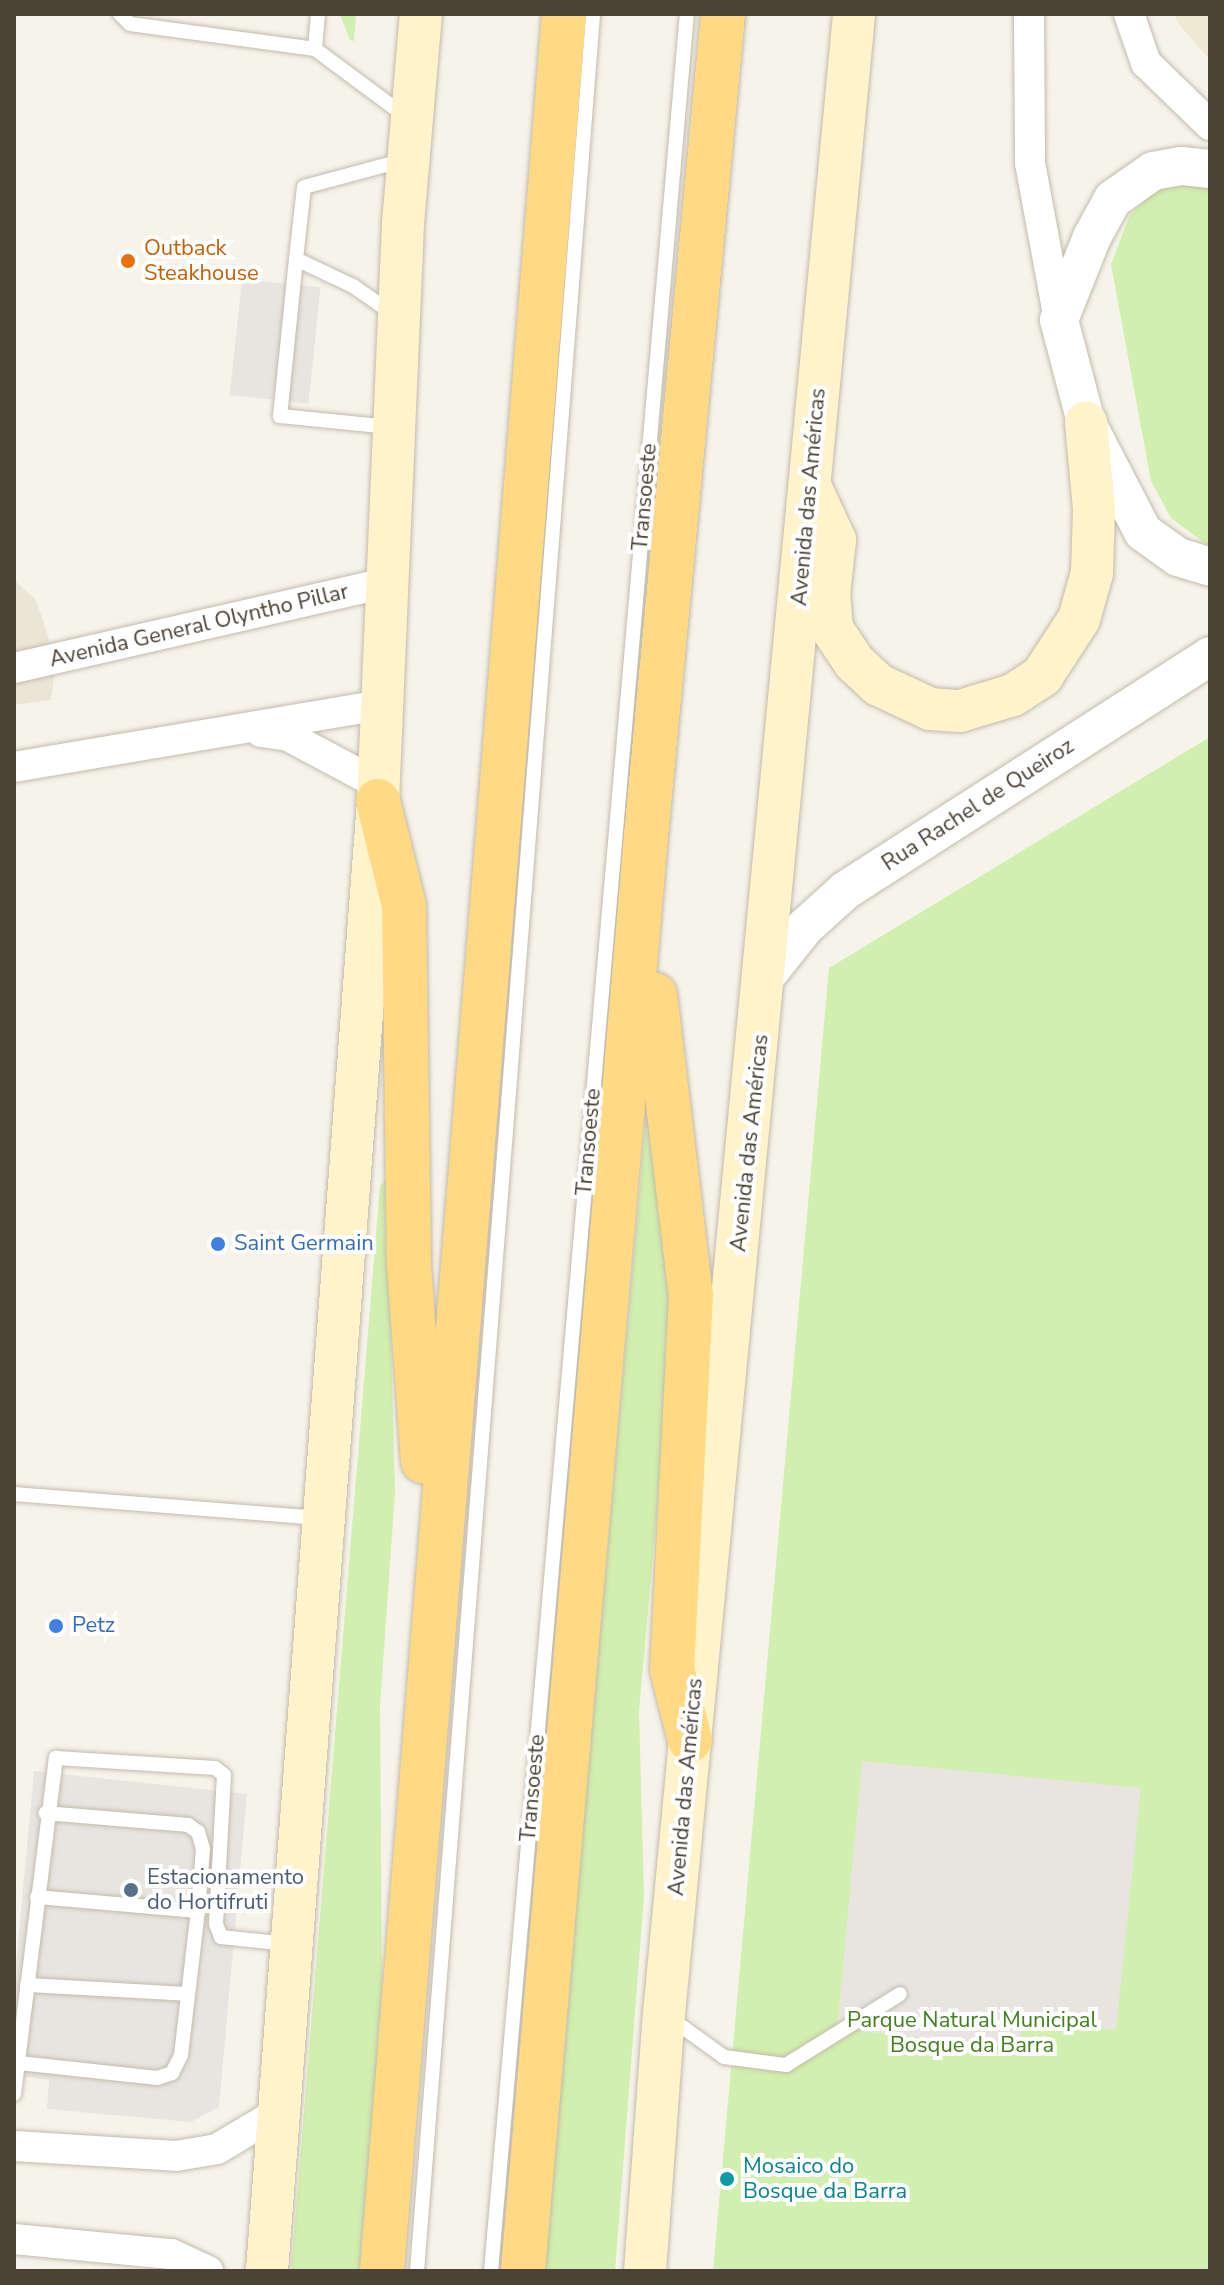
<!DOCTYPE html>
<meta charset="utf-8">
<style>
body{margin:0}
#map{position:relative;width:1224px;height:2285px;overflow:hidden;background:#f6f3ea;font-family:"Nunito Sans",sans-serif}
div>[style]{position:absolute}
.residential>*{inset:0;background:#ebe5d7}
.education>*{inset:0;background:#f1e8d2}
.green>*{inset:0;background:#d1efae}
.parking>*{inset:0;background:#e8e5e1;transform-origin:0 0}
.roads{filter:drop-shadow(0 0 2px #c3bbab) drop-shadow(0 0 2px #c3bbab)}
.service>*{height:14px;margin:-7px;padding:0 7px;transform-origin:7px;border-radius:7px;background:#fff}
.minor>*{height:30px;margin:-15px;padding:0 15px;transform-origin:15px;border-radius:15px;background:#fff}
.tertiary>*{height:38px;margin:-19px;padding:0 19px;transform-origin:19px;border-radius:19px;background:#fff}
.secondary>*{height:42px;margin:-21px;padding:0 21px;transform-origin:21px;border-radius:21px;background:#fff3cb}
.trunk>*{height:44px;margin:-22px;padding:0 22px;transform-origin:22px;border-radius:22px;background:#ffd983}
.dots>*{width:22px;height:22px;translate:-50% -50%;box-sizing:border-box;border:4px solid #fff;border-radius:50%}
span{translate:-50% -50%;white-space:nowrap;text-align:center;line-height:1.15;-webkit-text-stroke:8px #fff;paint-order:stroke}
.food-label{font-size:22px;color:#c56008}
.left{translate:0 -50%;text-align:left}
.street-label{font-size:22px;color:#4c4336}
.shop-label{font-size:22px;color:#366cbe}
.service-label{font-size:22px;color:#4e5e75}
.park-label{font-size:22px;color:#448020}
.culture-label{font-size:22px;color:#0d838f}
.frame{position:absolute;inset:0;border:16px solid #4c4336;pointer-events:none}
</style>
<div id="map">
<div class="residential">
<div style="clip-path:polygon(14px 580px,36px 600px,56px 661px,51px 700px,14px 705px)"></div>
</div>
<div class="education">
<div style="clip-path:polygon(1174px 14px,1210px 14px,1210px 60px,1177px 22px)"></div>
</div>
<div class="green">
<div style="clip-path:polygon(340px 14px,356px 14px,354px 41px,350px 40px)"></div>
<div style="clip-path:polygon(1201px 182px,1210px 183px,1210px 547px,1171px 518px,1151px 481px,1111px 264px,1130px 215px,1154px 191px)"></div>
<div style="clip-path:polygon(1210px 737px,1210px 2271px,713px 2271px,829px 968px)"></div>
<div style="clip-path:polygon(646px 1119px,652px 1119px,671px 1287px,672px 1342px,639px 1711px,644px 1896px,615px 2271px,543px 2271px)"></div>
<div style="clip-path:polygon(387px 1178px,395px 1492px,380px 1706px,382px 1983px,364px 2271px,291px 2271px,380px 1186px)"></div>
</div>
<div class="parking">
<div style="left:242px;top:279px;width:79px;height:117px;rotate:6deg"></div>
<div style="clip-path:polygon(862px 1761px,1141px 1788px,1116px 2030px,1023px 2021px,1020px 2047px,837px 2029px)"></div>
<div style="clip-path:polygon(34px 1771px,247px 1794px,219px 2107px,191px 2122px,47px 2109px,49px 2080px,14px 2075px,14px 1985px)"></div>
</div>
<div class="roads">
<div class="service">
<div style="left:120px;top:14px;width:14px;rotate:45deg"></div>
<div style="left:130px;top:24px;width:187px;rotate:7.7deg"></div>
<div style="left:318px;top:14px;width:35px;rotate:95deg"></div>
<div style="left:315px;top:49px;width:116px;rotate:36.6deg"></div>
<div style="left:296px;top:259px;width:158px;rotate:95.8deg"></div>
<div style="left:280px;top:416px;width:111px;rotate:5.7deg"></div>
<div style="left:392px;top:313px;width:47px;rotate:-145.3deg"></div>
<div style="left:353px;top:286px;width:63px;rotate:-154.7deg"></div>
<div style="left:296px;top:259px;width:72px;rotate:-83.7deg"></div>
<div style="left:304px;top:187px;width:105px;rotate:-15deg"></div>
<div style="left:14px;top:1494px;width:306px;rotate:4.5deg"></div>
<div style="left:37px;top:1897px;width:162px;rotate:5deg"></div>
<div style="left:27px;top:1985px;width:161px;rotate:3.2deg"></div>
<div style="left:670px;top:2018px;width:67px;rotate:35.8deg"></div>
<div style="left:724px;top:2057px;width:63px;rotate:7.4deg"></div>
<div style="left:786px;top:2065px;width:134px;rotate:-31.9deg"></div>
<div style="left:19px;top:2063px;width:139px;rotate:6.2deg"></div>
<div style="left:157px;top:2078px;width:16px;rotate:-18deg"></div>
<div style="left:172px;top:2073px;width:20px;rotate:-63deg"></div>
<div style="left:181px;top:2055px;width:145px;rotate:-83.3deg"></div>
<div style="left:198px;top:1911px;width:62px;rotate:-85.4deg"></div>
<div style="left:203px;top:1849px;width:18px;rotate:-106deg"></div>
<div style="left:198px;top:1832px;width:12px;rotate:-145deg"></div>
<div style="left:188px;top:1825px;width:143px;rotate:-175.2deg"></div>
<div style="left:14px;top:2094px;width:339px;rotate:-82.9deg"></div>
<div style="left:56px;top:1758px;width:159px;rotate:3.6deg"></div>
<div style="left:215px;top:1768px;width:11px;rotate:38deg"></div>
<div style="left:224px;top:1775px;width:149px;rotate:93.1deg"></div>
<div style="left:216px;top:1924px;width:14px;rotate:69deg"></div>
<div style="left:221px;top:1937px;width:67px;rotate:6deg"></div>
<div style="left:417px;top:2271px;width:2264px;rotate:-85.54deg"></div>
<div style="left:491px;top:2271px;width:2265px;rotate:-85.04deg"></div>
</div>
<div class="minor">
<div style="left:1029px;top:14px;width:149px;rotate:89.6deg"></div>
<div style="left:1030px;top:163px;width:160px;rotate:79.5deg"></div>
<div style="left:1129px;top:14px;width:52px;rotate:70.9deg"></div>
<div style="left:1146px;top:63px;width:89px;rotate:44.1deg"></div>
<div style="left:14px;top:668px;width:380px;rotate:-12.9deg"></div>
<div style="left:261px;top:732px;width:27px;rotate:8deg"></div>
<div style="left:288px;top:736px;width:102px;rotate:28.1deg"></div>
<div style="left:14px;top:767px;width:372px;rotate:-9.6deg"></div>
<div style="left:14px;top:2146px;width:162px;rotate:3.5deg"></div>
<div style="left:176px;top:2156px;width:42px;rotate:-9.7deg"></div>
<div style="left:217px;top:2149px;width:72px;rotate:-30.8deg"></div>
<div style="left:14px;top:2239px;width:158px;rotate:5.5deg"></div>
<div style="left:171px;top:2254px;width:41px;rotate:24.7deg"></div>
</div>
<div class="tertiary">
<div style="left:1210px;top:169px;width:29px;rotate:-174deg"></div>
<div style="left:1181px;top:166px;width:28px;rotate:170deg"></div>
<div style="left:1153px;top:171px;width:49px;rotate:145deg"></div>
<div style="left:1113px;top:199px;width:43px;rotate:118.9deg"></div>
<div style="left:1092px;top:237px;width:89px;rotate:111.7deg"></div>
<div style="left:1059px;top:320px;width:106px;rotate:75.2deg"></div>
<div style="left:1086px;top:422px;width:124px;rotate:62.6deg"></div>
<div style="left:1143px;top:532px;width:43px;rotate:35.5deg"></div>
<div style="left:1178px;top:557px;width:34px;rotate:17deg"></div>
<div style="left:766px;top:976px;width:63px;rotate:-51.5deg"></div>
<div style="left:805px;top:927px;width:55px;rotate:-42.1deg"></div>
<div style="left:846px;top:890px;width:433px;rotate:-32.7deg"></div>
</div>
<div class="secondary">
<div style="left:810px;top:486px;width:60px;rotate:65.2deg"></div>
<div style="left:835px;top:540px;width:54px;rotate:96.3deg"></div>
<div style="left:829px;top:594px;width:35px;rotate:85deg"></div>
<div style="left:832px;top:629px;width:40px;rotate:56deg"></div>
<div style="left:854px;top:662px;width:34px;rotate:43deg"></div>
<div style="left:879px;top:685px;width:56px;rotate:25.2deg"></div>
<div style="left:930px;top:709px;width:30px;rotate:4deg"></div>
<div style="left:960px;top:711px;width:55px;rotate:-16.8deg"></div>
<div style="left:1013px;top:695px;width:35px;rotate:-33deg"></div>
<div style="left:1042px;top:676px;width:68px;rotate:-57deg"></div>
<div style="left:1079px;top:619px;width:48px;rotate:-74.2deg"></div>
<div style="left:1092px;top:573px;width:64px;rotate:-88.2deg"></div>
<div style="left:1094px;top:509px;width:87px;rotate:-95.3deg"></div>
<div style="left:267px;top:2271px;width:1474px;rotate:-85.68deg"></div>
<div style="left:378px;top:801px;width:579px;rotate:-87.52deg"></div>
<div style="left:403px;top:223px;width:210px;rotate:-85.1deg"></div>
<div style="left:645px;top:2271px;width:258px;rotate:-85.8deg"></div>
<div style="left:664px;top:2014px;width:2009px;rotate:-84.57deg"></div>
</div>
<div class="trunk">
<div style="left:378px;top:801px;width:108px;rotate:76.1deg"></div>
<div style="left:404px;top:906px;width:359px;rotate:89.2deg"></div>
<div style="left:409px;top:1265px;width:197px;rotate:85.9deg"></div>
<div style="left:655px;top:995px;width:302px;rotate:83.2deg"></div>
<div style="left:691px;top:1295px;width:374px;rotate:92.9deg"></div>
<div style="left:672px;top:1669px;width:73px;rotate:75.8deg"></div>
<div style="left:382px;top:2271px;width:2264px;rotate:-85.39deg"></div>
<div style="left:523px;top:2271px;width:1440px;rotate:-85.1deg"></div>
<div style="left:646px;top:836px;width:826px;rotate:-84.65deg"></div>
</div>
</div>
<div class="dots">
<div style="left:128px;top:261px;background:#e8710a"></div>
<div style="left:218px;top:1244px;background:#3f7fe0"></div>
<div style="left:56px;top:1626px;background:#3f7fe0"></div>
<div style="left:131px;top:1890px;background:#5c6f8a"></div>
<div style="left:727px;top:2179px;background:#0f9aa8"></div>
</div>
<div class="food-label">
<span class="left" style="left:144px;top:261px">Outback<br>Steakhouse</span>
</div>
<div class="street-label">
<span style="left:645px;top:497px;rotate:-85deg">Transoeste</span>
<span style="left:809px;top:497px;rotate:-85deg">Avenida das Américas</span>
<span style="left:199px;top:626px;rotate:-13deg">Avenida General Olyntho Pillar</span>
<span style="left:978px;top:805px;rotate:-33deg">Rua Rachel de Queiroz</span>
<span style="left:589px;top:1142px;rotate:-85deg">Transoeste</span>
<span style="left:750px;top:1143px;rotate:-84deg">Avenida das Américas</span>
<span style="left:686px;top:1787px;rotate:-85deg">Avenida das Américas</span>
<span style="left:533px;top:1788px;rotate:-85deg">Transoeste</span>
</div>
<div class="shop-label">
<span class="left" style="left:234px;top:1244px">Saint Germain</span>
<span class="left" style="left:72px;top:1626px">Petz</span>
</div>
<div class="service-label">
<span class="left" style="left:147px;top:1890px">Estacionamento<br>do Hortifruti</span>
</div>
<div class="park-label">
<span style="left:972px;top:2033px">Parque Natural Municipal<br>Bosque da Barra</span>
</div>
<div class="culture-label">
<span class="left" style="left:743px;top:2179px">Mosaico do<br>Bosque da Barra</span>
</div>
<div class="frame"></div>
</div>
